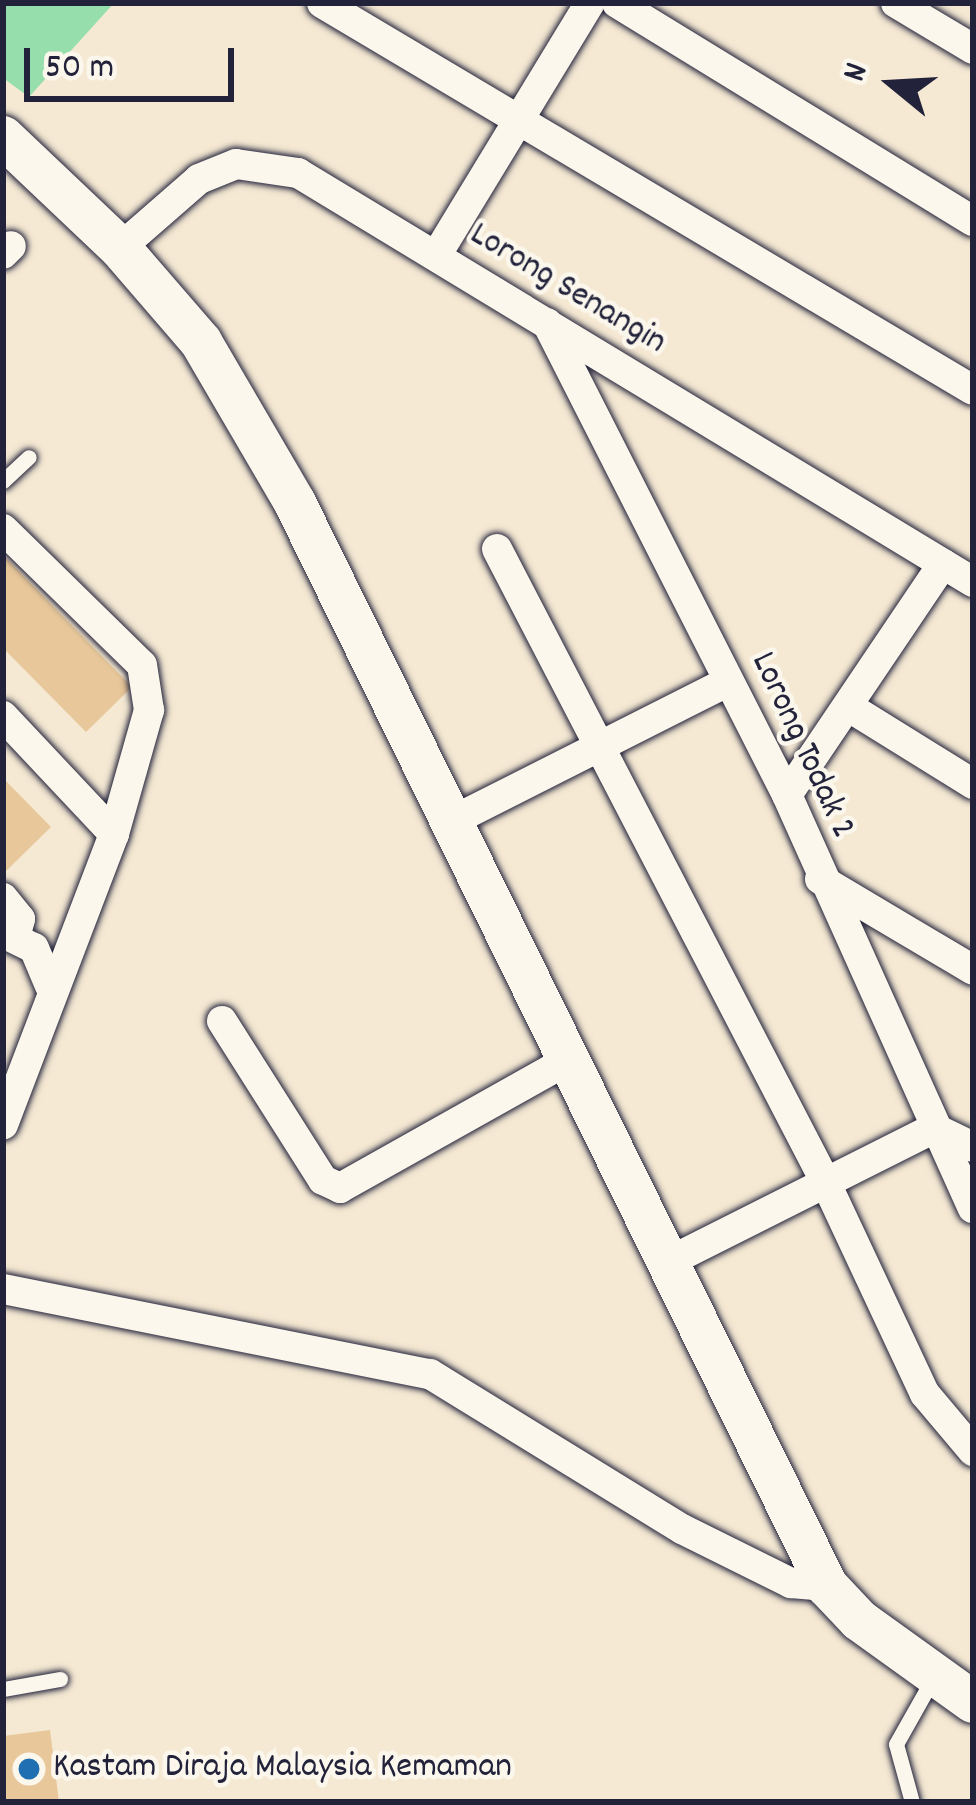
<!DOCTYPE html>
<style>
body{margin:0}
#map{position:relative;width:976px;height:1805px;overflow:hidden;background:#f5e9d3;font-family:Dekko,sans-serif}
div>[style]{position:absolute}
.green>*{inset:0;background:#96deac}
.building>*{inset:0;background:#e8c79a}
.roads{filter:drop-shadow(0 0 3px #22223b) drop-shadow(0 0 3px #22223b)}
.lane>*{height:15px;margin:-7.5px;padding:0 7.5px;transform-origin:7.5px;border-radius:7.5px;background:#fbf7ec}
.street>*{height:30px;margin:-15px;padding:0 15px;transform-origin:15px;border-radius:15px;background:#fbf7ec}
.secondary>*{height:42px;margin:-21px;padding:0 21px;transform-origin:21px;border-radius:21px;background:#fbf7ec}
.dots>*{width:33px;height:33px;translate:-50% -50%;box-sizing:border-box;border:6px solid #fbf7ec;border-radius:50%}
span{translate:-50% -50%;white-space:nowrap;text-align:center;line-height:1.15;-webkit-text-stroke:9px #fbf7ec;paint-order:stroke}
.street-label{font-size:36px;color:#22223b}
.poi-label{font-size:36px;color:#22223b}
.left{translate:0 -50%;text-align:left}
.frame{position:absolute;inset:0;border:6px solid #22223b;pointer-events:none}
.north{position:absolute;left:832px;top:24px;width:120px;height:120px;-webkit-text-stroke:9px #fbf7ec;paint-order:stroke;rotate:288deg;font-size:33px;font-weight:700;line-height:48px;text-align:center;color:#22223b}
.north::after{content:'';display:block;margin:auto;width:42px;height:54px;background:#22223b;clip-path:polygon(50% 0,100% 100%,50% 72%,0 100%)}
.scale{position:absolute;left:24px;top:48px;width:210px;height:54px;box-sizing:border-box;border:6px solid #22223b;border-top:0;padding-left:15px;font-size:36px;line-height:42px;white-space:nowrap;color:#22223b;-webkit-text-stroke:9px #fbf7ec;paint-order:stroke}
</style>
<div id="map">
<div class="green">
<div style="clip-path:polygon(3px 3px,114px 3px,29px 97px,3px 78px)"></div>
</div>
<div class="building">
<div style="clip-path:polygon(3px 555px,132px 687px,86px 732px,3px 648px)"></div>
<div style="clip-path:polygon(3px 778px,51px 827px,3px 874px)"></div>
<div style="clip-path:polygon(50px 1730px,59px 1802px,3px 1802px,3px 1736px)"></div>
</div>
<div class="roads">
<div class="lane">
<div style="left:3px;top:481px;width:35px;rotate:-43deg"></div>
<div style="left:3px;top:1689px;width:58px;rotate:-10deg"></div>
<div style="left:912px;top:1802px;width:60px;rotate:-105.4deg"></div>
<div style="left:896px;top:1744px;width:73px;rotate:-60.6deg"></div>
</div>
<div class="street">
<div style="left:322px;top:3px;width:757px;rotate:30.73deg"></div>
<div style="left:617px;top:3px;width:417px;rotate:31.5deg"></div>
<div style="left:896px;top:3px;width:90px;rotate:30.9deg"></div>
<div style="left:120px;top:248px;width:105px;rotate:-41.1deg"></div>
<div style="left:199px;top:179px;width:40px;rotate:-22deg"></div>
<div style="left:236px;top:164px;width:63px;rotate:8.3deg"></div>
<div style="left:298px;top:173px;width:789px;rotate:31.21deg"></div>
<div style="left:3px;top:254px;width:11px;rotate:-45deg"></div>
<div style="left:436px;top:256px;width:296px;rotate:-58.7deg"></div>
<div style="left:547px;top:323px;width:530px;rotate:63.05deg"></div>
<div style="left:787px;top:795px;width:453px;rotate:65.8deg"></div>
<div style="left:3px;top:529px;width:194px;rotate:44.4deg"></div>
<div style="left:142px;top:665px;width:46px;rotate:81.2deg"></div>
<div style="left:149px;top:710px;width:129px;rotate:105.8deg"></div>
<div style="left:114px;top:834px;width:311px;rotate:110.9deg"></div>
<div style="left:497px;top:549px;width:714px;rotate:62.57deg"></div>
<div style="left:826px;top:1183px;width:233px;rotate:64.9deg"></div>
<div style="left:925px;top:1394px;width:75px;rotate:49.9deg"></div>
<div style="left:849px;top:707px;width:146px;rotate:31.8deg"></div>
<div style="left:3px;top:716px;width:162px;rotate:46.8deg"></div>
<div style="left:787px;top:795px;width:279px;rotate:-56deg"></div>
<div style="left:452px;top:821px;width:308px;rotate:-26.8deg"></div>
<div style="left:820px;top:879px;width:178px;rotate:30.7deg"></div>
<div style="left:3px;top:898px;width:27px;rotate:51deg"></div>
<div style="left:20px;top:919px;width:20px;rotate:105deg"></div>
<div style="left:3px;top:933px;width:34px;rotate:26deg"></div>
<div style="left:34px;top:948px;width:41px;rotate:67.2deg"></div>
<div style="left:222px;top:1021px;width:188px;rotate:57.6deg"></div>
<div style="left:323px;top:1180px;width:19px;rotate:25deg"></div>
<div style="left:340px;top:1188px;width:264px;rotate:-29.3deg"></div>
<div style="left:670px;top:1261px;width:296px;rotate:-26.7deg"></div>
<div style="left:934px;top:1128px;width:43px;rotate:26deg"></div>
<div style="left:3px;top:1289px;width:435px;rotate:11.3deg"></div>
<div style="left:430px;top:1374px;width:296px;rotate:31.6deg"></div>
<div style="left:682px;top:1529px;width:122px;rotate:26.4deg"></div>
<div style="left:791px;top:1583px;width:36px;rotate:5deg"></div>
</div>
<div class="secondary">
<div style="left:3px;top:137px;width:161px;rotate:43.5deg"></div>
<div style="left:120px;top:248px;width:124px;rotate:49.2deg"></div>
<div style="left:201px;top:342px;width:186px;rotate:59.7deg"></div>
<div style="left:295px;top:503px;width:1207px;rotate:63.84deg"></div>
<div style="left:827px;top:1586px;width:47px;rotate:46.7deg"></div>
<div style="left:859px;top:1620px;width:140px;rotate:35.7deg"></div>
</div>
</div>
<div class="dots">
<div style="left:29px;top:1769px;background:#1f6fb2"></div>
</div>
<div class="street-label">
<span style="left:567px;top:290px;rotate:31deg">Lorong Senangin</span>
<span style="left:801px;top:746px;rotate:65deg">Lorong Todak 2</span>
</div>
<div class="poi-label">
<span class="left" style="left:53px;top:1769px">Kastam Diraja Malaysia Kemaman</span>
</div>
<div class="frame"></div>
<div class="north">N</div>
<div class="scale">50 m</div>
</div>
